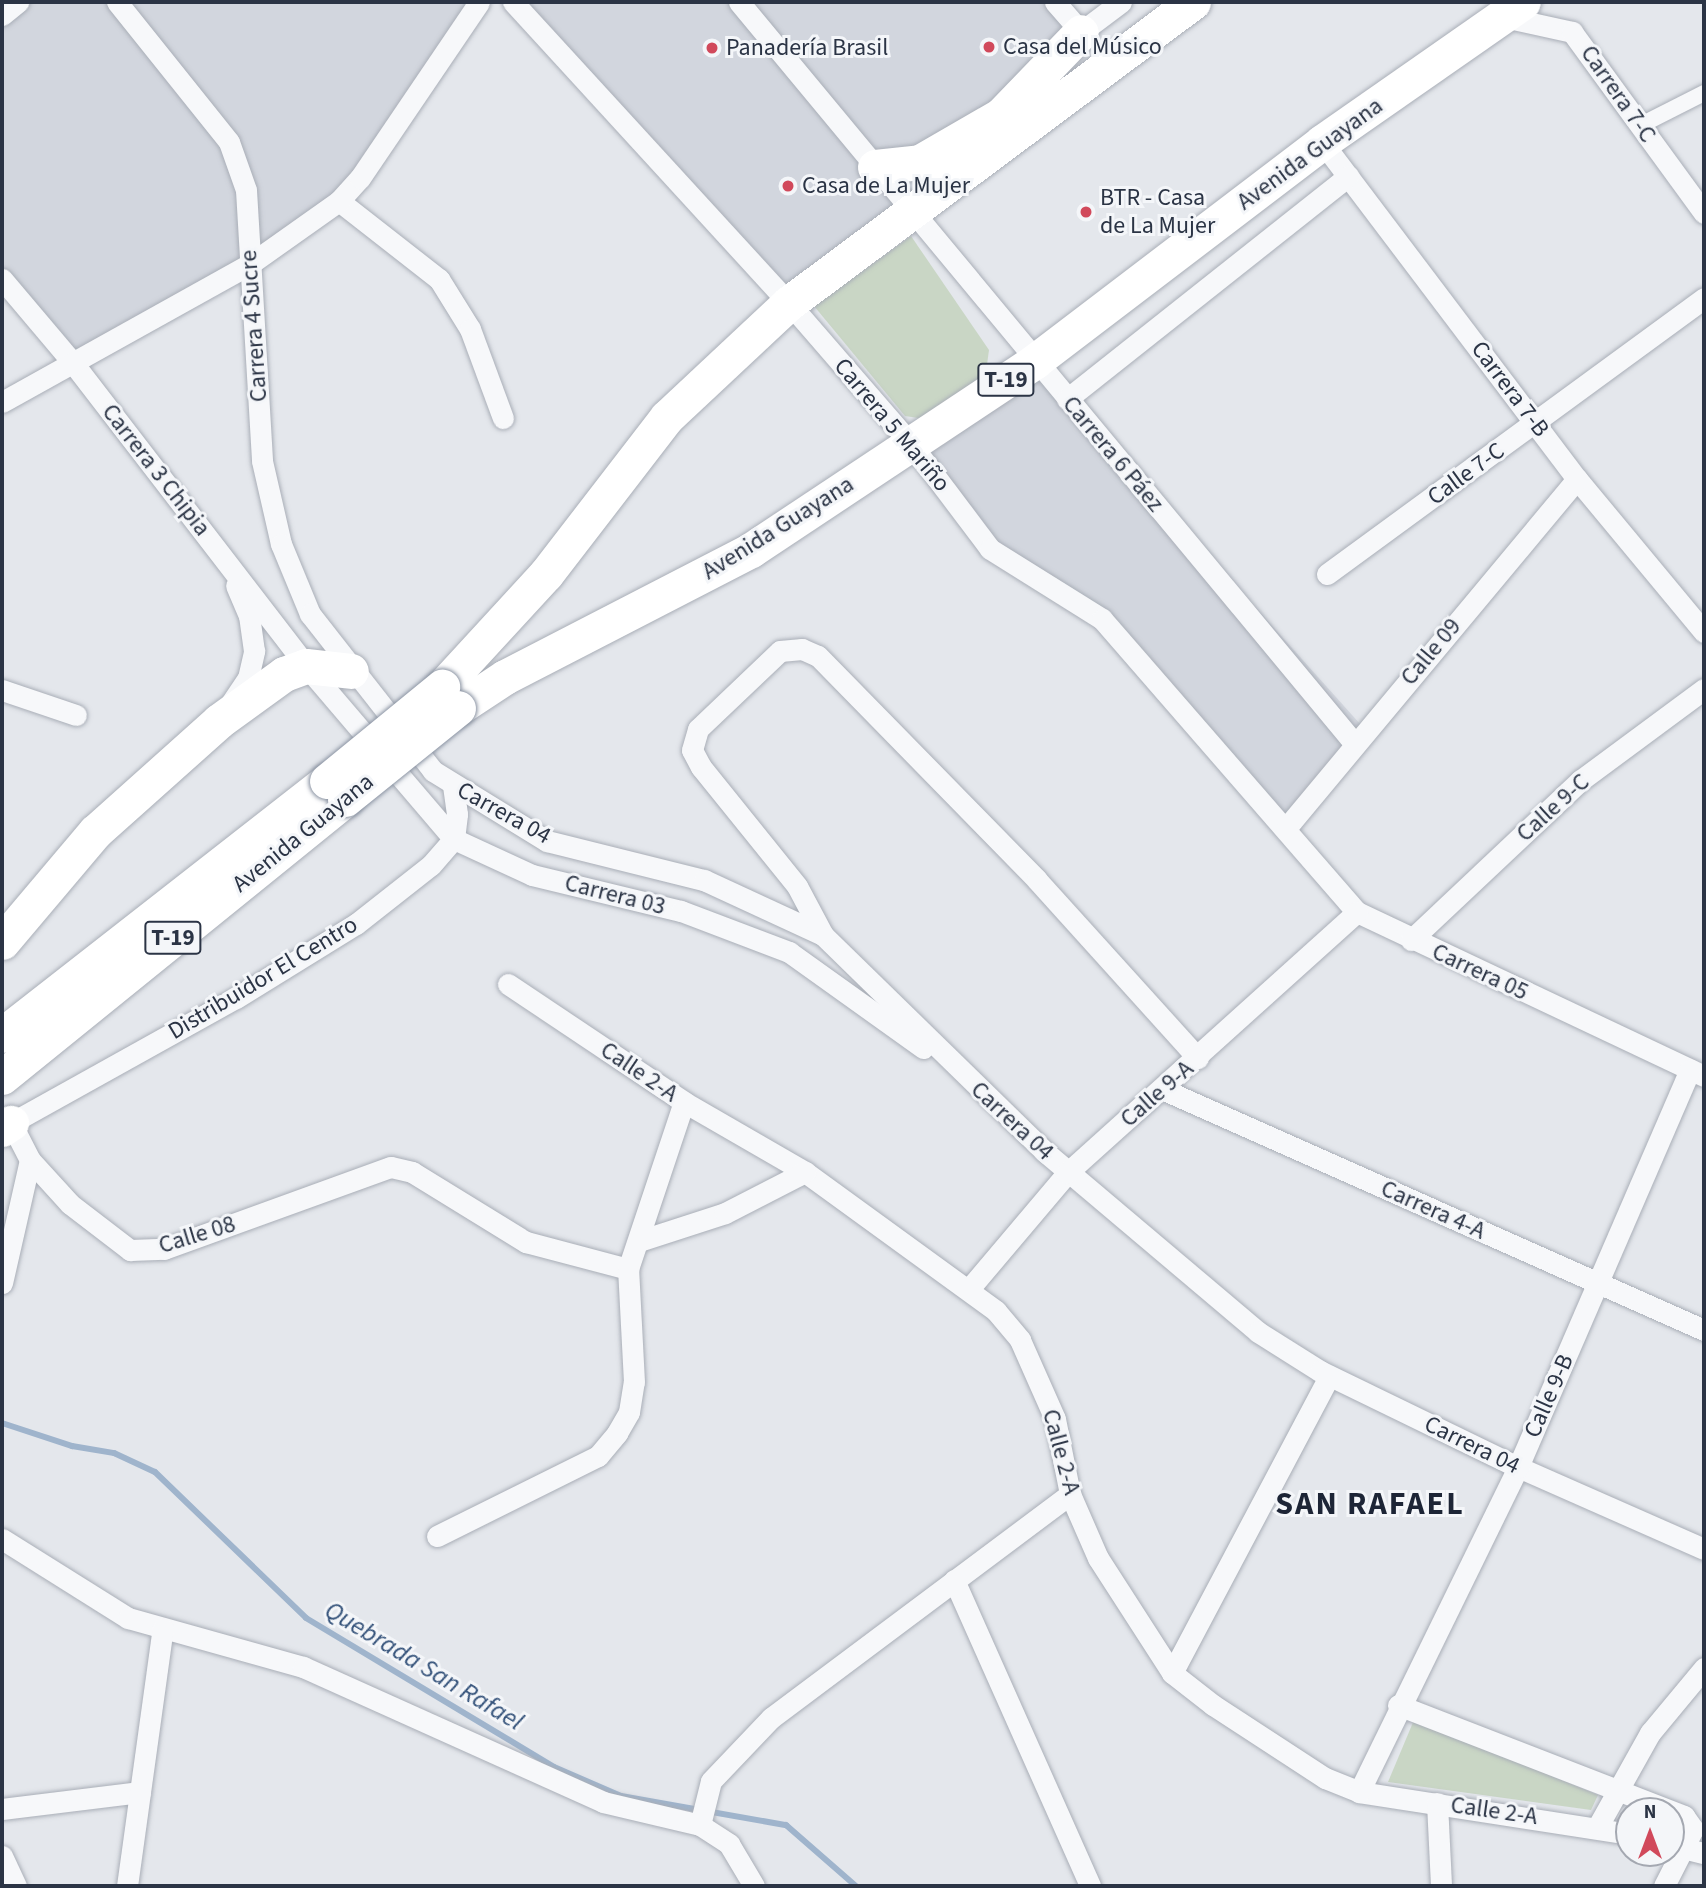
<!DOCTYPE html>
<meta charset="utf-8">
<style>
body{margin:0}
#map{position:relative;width:1706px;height:1888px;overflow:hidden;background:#e4e7ec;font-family:"Source Sans 3",sans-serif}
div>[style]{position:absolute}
.built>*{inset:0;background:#d2d6de}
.green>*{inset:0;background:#c9d6c5}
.stream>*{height:6px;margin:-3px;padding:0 3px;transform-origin:3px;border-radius:3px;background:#9fb4cc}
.roads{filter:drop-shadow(0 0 2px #a9aeb7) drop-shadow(0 0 2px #a9aeb7)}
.pedestrian>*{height:16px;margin:-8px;padding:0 8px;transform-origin:8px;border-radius:8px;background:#f7f8fa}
.minor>*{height:21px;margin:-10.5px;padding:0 10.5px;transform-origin:10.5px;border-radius:10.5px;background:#f7f8fa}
.trunk>*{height:35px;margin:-17.5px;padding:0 17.5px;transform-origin:17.5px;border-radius:17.5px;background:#fff}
.bridges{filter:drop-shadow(0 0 2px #8b94a3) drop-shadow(0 0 2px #8b94a3)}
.trunk-bridge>*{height:35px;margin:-17.5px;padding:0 17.5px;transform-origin:17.5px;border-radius:17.5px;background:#fff}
.dots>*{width:19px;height:19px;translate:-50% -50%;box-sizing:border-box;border:4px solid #f4f6f9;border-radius:50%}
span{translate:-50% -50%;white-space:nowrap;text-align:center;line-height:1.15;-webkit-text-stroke:6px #f4f6f9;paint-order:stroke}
.shield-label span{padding:2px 5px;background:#f4f6f9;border:2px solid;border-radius:5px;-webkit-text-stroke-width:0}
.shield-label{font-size:23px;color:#2b3445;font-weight:700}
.poi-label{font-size:24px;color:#2b3445}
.left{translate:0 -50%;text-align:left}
.street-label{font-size:24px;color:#2b3445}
.water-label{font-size:26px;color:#34527a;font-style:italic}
.district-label{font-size:32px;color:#1d2536;font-weight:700;letter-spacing:2px}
.frame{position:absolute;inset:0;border:4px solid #2b3445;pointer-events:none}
.north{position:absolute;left:1615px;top:1797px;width:70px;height:70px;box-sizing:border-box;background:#f4f6f9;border:2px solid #a4a8b1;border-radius:50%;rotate:0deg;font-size:19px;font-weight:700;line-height:28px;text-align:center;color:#2b3445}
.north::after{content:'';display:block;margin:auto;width:24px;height:32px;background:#d1495b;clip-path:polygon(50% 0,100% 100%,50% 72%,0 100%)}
</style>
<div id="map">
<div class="built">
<div style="clip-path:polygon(2px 2px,479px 2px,339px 201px,73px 363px,2px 279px)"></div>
<div style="clip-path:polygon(513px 2px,1055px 2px,1081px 32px,1001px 115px,789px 303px)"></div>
<div style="clip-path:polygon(1035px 361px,1361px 725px,1287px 827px,1102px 619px,990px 549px,911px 444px)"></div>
</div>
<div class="green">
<div style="clip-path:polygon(911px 236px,989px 350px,985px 379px,925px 419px,905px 416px,814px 306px)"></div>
<div style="clip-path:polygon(1414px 1720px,1598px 1795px,1591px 1810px,1388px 1782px)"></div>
</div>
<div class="stream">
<div style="left:2px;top:1423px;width:74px;rotate:18.2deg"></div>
<div style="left:72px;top:1446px;width:43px;rotate:9.5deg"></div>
<div style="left:114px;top:1453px;width:45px;rotate:24.9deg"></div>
<div style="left:155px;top:1472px;width:210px;rotate:44deg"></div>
<div style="left:306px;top:1618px;width:289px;rotate:31deg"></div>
<div style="left:554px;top:1767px;width:73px;rotate:23.4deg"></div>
<div style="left:621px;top:1796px;width:168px;rotate:10deg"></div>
<div style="left:786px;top:1825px;width:93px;rotate:41.1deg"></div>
</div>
<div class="roads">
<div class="pedestrian">
<div style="left:1639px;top:126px;width:73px;rotate:-26.9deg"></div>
</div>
<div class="minor">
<div style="left:117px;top:2px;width:179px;rotate:51.3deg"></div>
<div style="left:229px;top:142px;width:51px;rotate:70.5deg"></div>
<div style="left:246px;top:190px;width:271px;rotate:86.6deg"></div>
<div style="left:262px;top:461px;width:85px;rotate:77.1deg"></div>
<div style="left:281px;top:544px;width:76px;rotate:67.5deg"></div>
<div style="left:310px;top:614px;width:199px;rotate:51.9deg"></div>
<div style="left:433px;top:771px;width:134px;rotate:31.6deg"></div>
<div style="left:547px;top:841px;width:162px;rotate:14deg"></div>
<div style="left:704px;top:880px;width:131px;rotate:24.8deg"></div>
<div style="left:823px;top:935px;width:309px;rotate:44.3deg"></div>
<div style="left:1044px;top:1151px;width:280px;rotate:40.2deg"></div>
<div style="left:1258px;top:1332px;width:73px;rotate:32.2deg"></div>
<div style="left:1320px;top:1371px;width:220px;rotate:25.9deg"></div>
<div style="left:1518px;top:1467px;width:203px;rotate:23.8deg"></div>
<div style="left:513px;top:2px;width:408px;rotate:47.5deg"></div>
<div style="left:789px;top:303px;width:186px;rotate:49.1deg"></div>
<div style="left:911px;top:444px;width:131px;rotate:53deg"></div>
<div style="left:990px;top:549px;width:132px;rotate:32deg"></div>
<div style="left:1102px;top:619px;width:388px;rotate:49deg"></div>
<div style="left:1357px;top:912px;width:384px;rotate:25.3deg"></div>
<div style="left:739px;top:2px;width:963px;rotate:50.31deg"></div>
<div style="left:1055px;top:2px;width:40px;rotate:49deg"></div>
<div style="left:1081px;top:32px;width:50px;rotate:-36.9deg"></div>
<div style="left:2px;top:15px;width:21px;rotate:-39deg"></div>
<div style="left:1504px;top:17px;width:70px;rotate:12.4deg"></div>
<div style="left:1572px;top:32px;width:224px;rotate:53.9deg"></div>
<div style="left:1322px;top:142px;width:423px;rotate:52.9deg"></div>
<div style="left:1577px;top:479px;width:199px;rotate:50.3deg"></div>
<div style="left:339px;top:201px;width:127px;rotate:38deg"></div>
<div style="left:439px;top:279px;width:59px;rotate:58.2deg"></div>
<div style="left:470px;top:329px;width:95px;rotate:69.7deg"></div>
<div style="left:2px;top:279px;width:110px;rotate:49.8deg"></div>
<div style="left:73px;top:363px;width:382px;rotate:52.4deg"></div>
<div style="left:306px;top:666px;width:228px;rotate:49.5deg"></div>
<div style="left:454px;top:839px;width:86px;rotate:24.8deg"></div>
<div style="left:532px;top:875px;width:153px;rotate:13.6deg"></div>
<div style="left:681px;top:911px;width:116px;rotate:20.8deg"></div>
<div style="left:789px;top:952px;width:165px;rotate:35.6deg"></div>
<div style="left:1067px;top:399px;width:359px;rotate:-38.4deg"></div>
<div style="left:2px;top:402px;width:284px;rotate:-29.1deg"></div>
<div style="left:250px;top:264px;width:109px;rotate:-35.3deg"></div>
<div style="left:339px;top:201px;width:31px;rotate:-48deg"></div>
<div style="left:360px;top:178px;width:212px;rotate:-55.9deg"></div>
<div style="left:1327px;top:574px;width:467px;rotate:-36.2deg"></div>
<div style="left:2px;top:690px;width:78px;rotate:18.7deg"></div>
<div style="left:231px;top:703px;width:30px;rotate:-56deg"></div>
<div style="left:248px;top:678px;width:28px;rotate:-77deg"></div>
<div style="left:254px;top:651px;width:35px;rotate:-98deg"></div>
<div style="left:249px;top:616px;width:33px;rotate:-113deg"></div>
<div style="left:1287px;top:827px;width:453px;rotate:-50.2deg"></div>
<div style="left:823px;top:935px;width:55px;rotate:-118deg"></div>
<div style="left:797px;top:886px;width:153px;rotate:-128.9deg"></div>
<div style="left:701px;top:767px;width:19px;rotate:-118deg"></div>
<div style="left:692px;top:750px;width:22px;rotate:-74deg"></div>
<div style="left:698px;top:729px;width:113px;rotate:-43.6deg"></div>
<div style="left:780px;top:651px;width:22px;rotate:-5deg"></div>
<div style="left:802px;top:649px;width:17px;rotate:24deg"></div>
<div style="left:818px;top:656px;width:313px;rotate:45.6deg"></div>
<div style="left:1037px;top:880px;width:240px;rotate:47.9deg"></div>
<div style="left:1411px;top:940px;width:233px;rotate:-43.3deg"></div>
<div style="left:1581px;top:780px;width:153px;rotate:-36.5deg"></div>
<div style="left:508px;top:984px;width:212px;rotate:33.8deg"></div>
<div style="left:684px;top:1102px;width:140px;rotate:30deg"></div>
<div style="left:805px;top:1172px;width:236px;rotate:36deg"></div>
<div style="left:996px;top:1311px;width:38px;rotate:50deg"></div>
<div style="left:1020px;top:1340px;width:86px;rotate:66.1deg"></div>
<div style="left:1055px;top:1419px;width:76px;rotate:78.7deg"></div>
<div style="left:1070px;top:1494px;width:70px;rotate:66.4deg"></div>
<div style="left:1098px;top:1558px;width:137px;rotate:57.2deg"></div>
<div style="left:1172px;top:1673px;width:52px;rotate:38deg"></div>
<div style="left:1213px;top:1705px;width:134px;rotate:33.1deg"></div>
<div style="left:1325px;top:1778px;width:37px;rotate:22deg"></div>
<div style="left:1359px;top:1792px;width:273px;rotate:8.8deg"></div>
<div style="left:1162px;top:1089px;width:593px;rotate:23.97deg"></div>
<div style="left:30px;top:1160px;width:59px;rotate:47.7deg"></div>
<div style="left:70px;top:1204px;width:76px;rotate:37.5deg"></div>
<div style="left:130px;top:1250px;width:34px;rotate:-2deg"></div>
<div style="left:164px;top:1249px;width:241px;rotate:-19.9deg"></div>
<div style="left:391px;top:1167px;width:22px;rotate:13deg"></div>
<div style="left:412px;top:1172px;width:134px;rotate:31.6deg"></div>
<div style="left:526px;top:1242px;width:106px;rotate:14.8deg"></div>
<div style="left:639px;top:1241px;width:90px;rotate:-18deg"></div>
<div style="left:725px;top:1213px;width:90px;rotate:-27.1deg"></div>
<div style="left:2px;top:1283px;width:126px;rotate:-77.2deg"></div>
<div style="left:30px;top:1160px;width:42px;rotate:-117.2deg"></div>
<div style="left:11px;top:1123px;width:257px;rotate:-29.1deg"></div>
<div style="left:236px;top:998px;width:141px;rotate:-31.7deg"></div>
<div style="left:356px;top:924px;width:95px;rotate:-38.2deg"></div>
<div style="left:431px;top:865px;width:35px;rotate:-49deg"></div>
<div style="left:454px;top:839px;width:25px;rotate:-83deg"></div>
<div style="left:457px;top:814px;width:29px;rotate:-98deg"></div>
<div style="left:969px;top:1289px;width:152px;rotate:-49.8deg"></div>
<div style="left:1067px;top:1173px;width:390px;rotate:-42deg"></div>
<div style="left:437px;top:1536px;width:180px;rotate:-26.4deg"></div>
<div style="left:598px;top:1456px;width:30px;rotate:-50deg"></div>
<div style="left:617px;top:1433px;width:24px;rotate:-60deg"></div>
<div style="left:629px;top:1412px;width:30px;rotate:-81deg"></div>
<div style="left:634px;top:1382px;width:113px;rotate:-93deg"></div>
<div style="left:628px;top:1269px;width:176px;rotate:-71.5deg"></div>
<div style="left:2px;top:1539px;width:149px;rotate:32.1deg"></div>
<div style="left:128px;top:1618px;width:182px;rotate:15.6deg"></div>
<div style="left:303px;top:1667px;width:329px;rotate:24.2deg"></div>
<div style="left:603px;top:1802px;width:100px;rotate:13.3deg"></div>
<div style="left:700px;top:1825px;width:35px;rotate:33deg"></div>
<div style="left:729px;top:1844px;width:49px;rotate:59.2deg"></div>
<div style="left:954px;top:1580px;width:335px;rotate:66deg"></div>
<div style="left:1172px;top:1673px;width:336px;rotate:-62.1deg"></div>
<div style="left:1398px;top:1705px;width:307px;rotate:21.2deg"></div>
<div style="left:1684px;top:1816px;width:16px;rotate:55deg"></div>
<div style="left:1693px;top:1829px;width:64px;rotate:117deg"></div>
<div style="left:1359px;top:1792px;width:362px;rotate:-63.9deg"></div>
<div style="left:1518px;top:1467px;width:433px;rotate:-66.6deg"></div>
<div style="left:1437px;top:1803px;width:83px;rotate:87.2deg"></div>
<div style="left:2px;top:1809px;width:139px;rotate:-7deg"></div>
<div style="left:700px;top:1825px;width:45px;rotate:-76deg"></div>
<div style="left:711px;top:1781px;width:87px;rotate:-46.4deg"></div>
<div style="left:771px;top:1718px;width:374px;rotate:-36.8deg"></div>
<div style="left:1598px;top:1826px;width:107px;rotate:-60.8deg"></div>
<div style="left:1650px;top:1733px;width:85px;rotate:-50.3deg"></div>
<div style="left:1671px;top:1845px;width:34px;rotate:14deg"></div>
<div style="left:2px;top:1856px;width:33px;rotate:65deg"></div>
<div style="left:127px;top:1886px;width:260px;rotate:-82.1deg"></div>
</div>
<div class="trunk">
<div style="left:1003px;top:113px;width:112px;rotate:-46.1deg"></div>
<div style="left:875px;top:167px;width:45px;rotate:-6.3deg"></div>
<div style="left:920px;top:162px;width:94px;rotate:-30.1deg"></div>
<div style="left:1001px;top:115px;width:39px;rotate:-17deg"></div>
<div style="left:442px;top:687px;width:154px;rotate:-47.4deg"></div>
<div style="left:546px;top:574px;width:198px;rotate:-52.4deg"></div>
<div style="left:667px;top:417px;width:167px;rotate:-43.1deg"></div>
<div style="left:789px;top:303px;width:504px;rotate:-36.69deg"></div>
<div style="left:458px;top:708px;width:56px;rotate:-33.4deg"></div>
<div style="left:505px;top:677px;width:277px;rotate:-27.3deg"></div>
<div style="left:751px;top:550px;width:341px;rotate:-33.6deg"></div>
<div style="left:1035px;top:361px;width:361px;rotate:-37.3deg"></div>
<div style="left:1322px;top:142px;width:245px;rotate:-34.9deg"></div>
<div style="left:2px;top:942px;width:144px;rotate:-49.8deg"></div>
<div style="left:95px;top:832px;width:166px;rotate:-41.8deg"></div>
<div style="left:219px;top:721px;width:80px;rotate:-35.9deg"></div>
<div style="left:284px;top:674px;width:23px;rotate:-20deg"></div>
<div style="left:306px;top:666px;width:45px;rotate:6.3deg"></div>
<div style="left:2px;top:1035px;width:412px;rotate:-38deg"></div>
<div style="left:2px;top:1077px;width:442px;rotate:-39deg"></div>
<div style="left:2px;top:1129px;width:11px;rotate:-34deg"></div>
</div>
</div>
<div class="bridges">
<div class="trunk-bridge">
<div style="left:327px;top:781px;width:149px;rotate:-39.3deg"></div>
<div style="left:345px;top:799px;width:145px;rotate:-38.8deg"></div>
</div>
</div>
<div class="dots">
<div style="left:989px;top:47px;background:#d1495b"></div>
<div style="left:712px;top:48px;background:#d1495b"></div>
<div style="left:788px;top:186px;background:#d1495b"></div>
<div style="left:1086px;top:212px;background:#d1495b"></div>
</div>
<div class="shield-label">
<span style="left:1006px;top:380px">T-19</span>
<span style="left:173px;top:938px">T-19</span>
</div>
<div class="poi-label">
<span class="left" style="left:1003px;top:47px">Casa del Músico</span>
<span class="left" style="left:726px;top:48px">Panadería Brasil</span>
<span class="left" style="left:802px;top:186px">Casa de La Mujer</span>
<span class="left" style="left:1100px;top:212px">BTR - Casa<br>de La Mujer</span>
</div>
<div class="street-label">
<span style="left:1618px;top:94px;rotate:55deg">Carrera 7-C</span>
<span style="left:1310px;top:154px;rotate:-36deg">Avenida Guayana</span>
<span style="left:254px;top:326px;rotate:-94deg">Carrera 4 Sucre</span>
<span style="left:1510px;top:389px;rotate:53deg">Carrera 7-B</span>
<span style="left:892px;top:425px;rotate:50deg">Carrera 5 Mariño</span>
<span style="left:1113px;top:454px;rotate:50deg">Carrera 6 Páez</span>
<span style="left:156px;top:470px;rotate:52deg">Carrera 3 Chipia</span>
<span style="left:1466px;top:474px;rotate:-36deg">Calle 7-C</span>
<span style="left:778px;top:528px;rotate:-32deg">Avenida Guayana</span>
<span style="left:1431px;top:652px;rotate:-50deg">Calle 09</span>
<span style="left:1553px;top:808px;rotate:-42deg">Calle 9-C</span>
<span style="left:504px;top:813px;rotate:29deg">Carrera 04</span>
<span style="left:303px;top:833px;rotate:-39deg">Avenida Guayana</span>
<span style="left:615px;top:895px;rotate:14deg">Carrera 03</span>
<span style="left:1480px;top:972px;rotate:25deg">Carrera 05</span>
<span style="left:263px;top:978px;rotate:-31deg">Distribuidor El Centro</span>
<span style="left:639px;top:1072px;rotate:34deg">Calle 2-A</span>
<span style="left:1157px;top:1094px;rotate:-41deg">Calle 9-A</span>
<span style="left:1012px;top:1121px;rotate:43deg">Carrera 04</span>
<span style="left:1433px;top:1210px;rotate:24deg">Carrera 4-A</span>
<span style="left:197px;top:1235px;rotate:-17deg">Calle 08</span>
<span style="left:1549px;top:1396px;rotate:-66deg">Calle 9-B</span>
<span style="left:1472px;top:1445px;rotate:26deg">Carrera 04</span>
<span style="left:1061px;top:1452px;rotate:75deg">Calle 2-A</span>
<span style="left:1494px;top:1811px;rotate:8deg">Calle 2-A</span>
</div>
<div class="water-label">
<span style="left:424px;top:1666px;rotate:31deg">Quebrada San Rafael</span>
</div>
<div class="district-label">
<span style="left:1370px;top:1504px">SAN RAFAEL</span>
</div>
<div class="frame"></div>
<div class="north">N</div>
</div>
